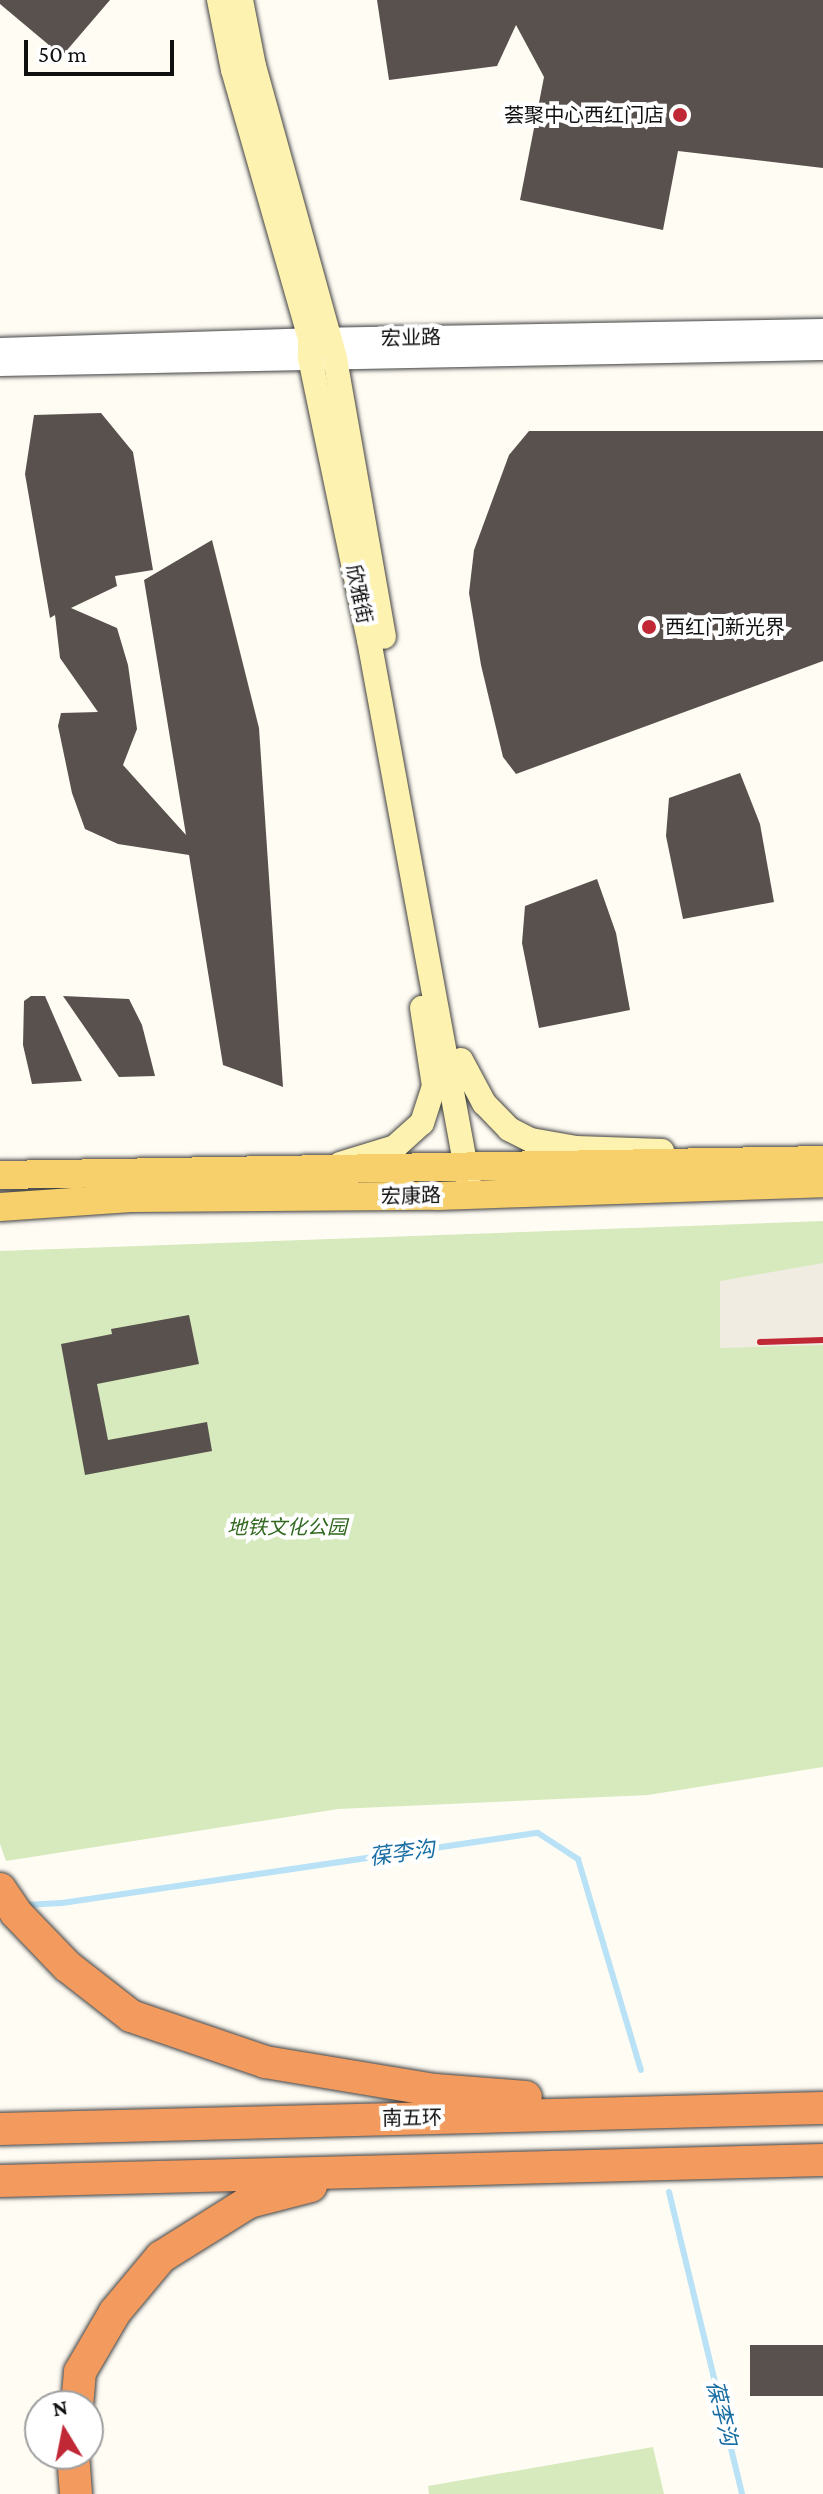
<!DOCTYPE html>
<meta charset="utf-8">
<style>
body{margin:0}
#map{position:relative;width:823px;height:2494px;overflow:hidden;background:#fffcf4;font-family:"Crimson Pro","Noto Sans SC",serif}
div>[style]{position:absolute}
.green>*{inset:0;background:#d6eabd}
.plaza>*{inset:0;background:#f0ece1}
.stream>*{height:6px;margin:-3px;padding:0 3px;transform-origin:3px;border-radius:3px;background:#b9e2f6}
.building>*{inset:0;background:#59514d;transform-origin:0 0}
.roads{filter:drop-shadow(0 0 2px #434343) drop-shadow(0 0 2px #434343)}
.tertiary>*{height:22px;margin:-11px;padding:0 11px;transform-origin:11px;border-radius:11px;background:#fff}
.secondary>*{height:24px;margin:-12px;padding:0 12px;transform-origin:12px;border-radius:12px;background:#fef2b0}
.primary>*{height:28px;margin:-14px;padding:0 14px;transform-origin:14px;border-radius:14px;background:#f7cf6b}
.motorway>*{height:32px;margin:-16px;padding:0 16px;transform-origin:16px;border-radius:16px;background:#f39b5e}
.rail>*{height:6px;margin:-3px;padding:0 3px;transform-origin:3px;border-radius:3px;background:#c12836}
.dots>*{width:22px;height:22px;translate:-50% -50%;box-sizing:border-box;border:4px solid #fff;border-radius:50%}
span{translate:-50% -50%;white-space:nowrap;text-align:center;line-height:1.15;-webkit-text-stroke:8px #fff;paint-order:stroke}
.poi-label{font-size:20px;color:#101010}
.right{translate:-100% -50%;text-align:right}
.left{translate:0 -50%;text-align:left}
.street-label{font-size:20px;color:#101010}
.park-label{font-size:20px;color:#326920;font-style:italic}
.water-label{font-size:22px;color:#186da3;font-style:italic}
.north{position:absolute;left:24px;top:2390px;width:80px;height:80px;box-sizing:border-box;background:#fff;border:2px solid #9f9f9f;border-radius:50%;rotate:350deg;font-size:22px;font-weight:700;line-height:32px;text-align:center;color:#101010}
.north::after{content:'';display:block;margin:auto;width:28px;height:36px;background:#c12836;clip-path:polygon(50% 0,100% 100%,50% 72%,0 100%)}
.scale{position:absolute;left:24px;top:40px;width:150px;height:36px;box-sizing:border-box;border:4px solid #101010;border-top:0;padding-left:10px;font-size:24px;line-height:28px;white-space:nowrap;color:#101010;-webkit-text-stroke:6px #fff;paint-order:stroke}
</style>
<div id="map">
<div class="green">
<div style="clip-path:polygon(823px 1221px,823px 1767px,648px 1795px,338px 1809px,6px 1861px,0 1844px,0 1251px)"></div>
<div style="clip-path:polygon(653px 2447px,664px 2494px,429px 2494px,428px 2486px)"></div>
</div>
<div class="plaza">
<div style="clip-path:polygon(823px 1263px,823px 1345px,720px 1348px,720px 1281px)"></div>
</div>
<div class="stream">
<div style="left:24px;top:1905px;width:38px;rotate:-3deg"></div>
<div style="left:62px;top:1903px;width:481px;rotate:-8.4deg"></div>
<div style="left:538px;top:1833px;width:48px;rotate:33deg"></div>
<div style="left:578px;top:1859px;width:220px;rotate:73.4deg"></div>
<div style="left:669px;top:2192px;width:311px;rotate:76.4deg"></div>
</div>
<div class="building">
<div style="clip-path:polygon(0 0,110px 0,62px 56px,0 4px)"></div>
<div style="clip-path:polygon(377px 0,823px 0,823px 168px,678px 151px,663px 230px,520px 200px,544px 77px,516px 25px,497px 66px,389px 80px)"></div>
<div style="clip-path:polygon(101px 413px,133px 452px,153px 570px,115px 576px,117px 586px,71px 608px,117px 628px,128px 665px,137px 729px,123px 765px,186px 835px,144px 580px,212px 540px,259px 728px,283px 1087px,223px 1065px,189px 855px,118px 844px,85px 829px,72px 793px,58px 726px,61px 713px,98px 712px,60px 658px,55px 615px,50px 618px,25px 474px,34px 415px)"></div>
<div style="clip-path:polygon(529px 431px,823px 431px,823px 661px,516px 774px,503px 757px,481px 665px,469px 593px,474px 550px,509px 455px)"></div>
<div style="clip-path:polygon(740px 773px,760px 824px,774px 902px,683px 919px,666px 836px,669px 798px)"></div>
<div style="clip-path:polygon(597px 879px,616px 933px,630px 1010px,539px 1028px,522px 943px,525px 906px)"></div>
<div style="clip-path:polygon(31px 996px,45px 996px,82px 1081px,32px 1084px,23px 1045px,24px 1001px)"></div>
<div style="clip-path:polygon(63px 996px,129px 999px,142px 1025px,155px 1076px,119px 1077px)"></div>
<div style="clip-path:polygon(189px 1315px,199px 1364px,97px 1384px,108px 1440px,207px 1422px,212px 1451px,85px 1475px,61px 1344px,112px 1334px,111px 1329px)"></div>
<div style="left:823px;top:2345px;width:51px;height:73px;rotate:90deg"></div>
</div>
<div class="roads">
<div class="tertiary">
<div style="left:0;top:349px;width:310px;rotate:-1.8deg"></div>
<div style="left:310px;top:339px;width:513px;rotate:-1.01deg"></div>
<div style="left:0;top:365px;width:823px;rotate:-1.11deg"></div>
</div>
<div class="secondary">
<div style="left:219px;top:0;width:71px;rotate:78.7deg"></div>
<div style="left:233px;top:70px;width:280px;rotate:74deg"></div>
<div style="left:310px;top:339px;width:19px;rotate:90deg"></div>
<div style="left:310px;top:358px;width:288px;rotate:78.2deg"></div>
<div style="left:369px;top:640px;width:564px;rotate:79.59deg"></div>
<div style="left:241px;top:0;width:67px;rotate:78.9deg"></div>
<div style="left:254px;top:66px;width:304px;rotate:74.5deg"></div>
<div style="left:335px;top:359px;width:282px;rotate:80deg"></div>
<div style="left:461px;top:1060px;width:49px;rotate:61.9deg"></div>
<div style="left:484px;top:1103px;width:36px;rotate:46deg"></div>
<div style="left:509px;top:1129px;width:25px;rotate:27deg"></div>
<div style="left:531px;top:1140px;width:46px;rotate:10.1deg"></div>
<div style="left:576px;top:1148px;width:86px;rotate:2deg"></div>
<div style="left:340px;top:1164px;width:58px;rotate:-17.2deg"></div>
<div style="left:395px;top:1147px;width:36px;rotate:-42deg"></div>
<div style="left:422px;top:1123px;width:39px;rotate:-72deg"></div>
<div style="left:434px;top:1086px;width:79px;rotate:-98.7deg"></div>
</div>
<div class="primary">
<div style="left:0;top:1175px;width:823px;rotate:-1.04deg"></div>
<div style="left:0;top:1207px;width:131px;rotate:-3.9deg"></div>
<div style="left:131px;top:1198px;width:306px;rotate:-0.4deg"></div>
<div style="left:437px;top:1196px;width:386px;rotate:-1.9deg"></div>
</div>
<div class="motorway">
<div style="left:0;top:1889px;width:29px;rotate:56deg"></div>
<div style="left:16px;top:1913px;width:74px;rotate:46.1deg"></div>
<div style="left:67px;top:1966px;width:81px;rotate:38deg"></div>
<div style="left:131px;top:2016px;width:142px;rotate:18.9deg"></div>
<div style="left:265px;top:2062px;width:172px;rotate:9.4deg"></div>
<div style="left:435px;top:2090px;width:91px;rotate:4.4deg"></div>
<div style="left:0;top:2129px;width:823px;rotate:-1.46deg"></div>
<div style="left:0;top:2181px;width:823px;rotate:-1.46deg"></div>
<div style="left:77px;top:2406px;width:34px;rotate:-85deg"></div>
<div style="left:80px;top:2372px;width:69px;rotate:-59.7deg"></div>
<div style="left:115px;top:2312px;width:72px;rotate:-50.1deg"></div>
<div style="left:161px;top:2257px;width:104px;rotate:-32deg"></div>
<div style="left:249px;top:2202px;width:64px;rotate:-14.5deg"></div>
<div style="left:73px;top:2454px;width:40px;rotate:85.7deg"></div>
</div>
</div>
<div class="rail">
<div style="left:760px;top:1342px;width:63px;rotate:-1.8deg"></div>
</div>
<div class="dots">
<div style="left:680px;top:115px;background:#c12836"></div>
<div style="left:649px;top:627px;background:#c12836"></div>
</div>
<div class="poi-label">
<span class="right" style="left:664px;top:115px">荟聚中心西红门店</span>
<span class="left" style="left:665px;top:627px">西红门新光界</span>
</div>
<div class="street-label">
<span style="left:411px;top:338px;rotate:-1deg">宏业路</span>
<span style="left:359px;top:594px;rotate:78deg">欣雅街</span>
<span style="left:411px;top:1196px;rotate:-1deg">宏康路</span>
<span style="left:412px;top:2118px;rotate:-1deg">南五环</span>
</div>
<div class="park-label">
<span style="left:287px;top:1527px">地铁文化公园</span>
</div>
<div class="water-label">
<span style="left:402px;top:1853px;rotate:-8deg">葆李沟</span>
<span style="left:722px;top:2413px;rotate:76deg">葆李沟</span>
</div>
<div class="north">N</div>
<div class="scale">50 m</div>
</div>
